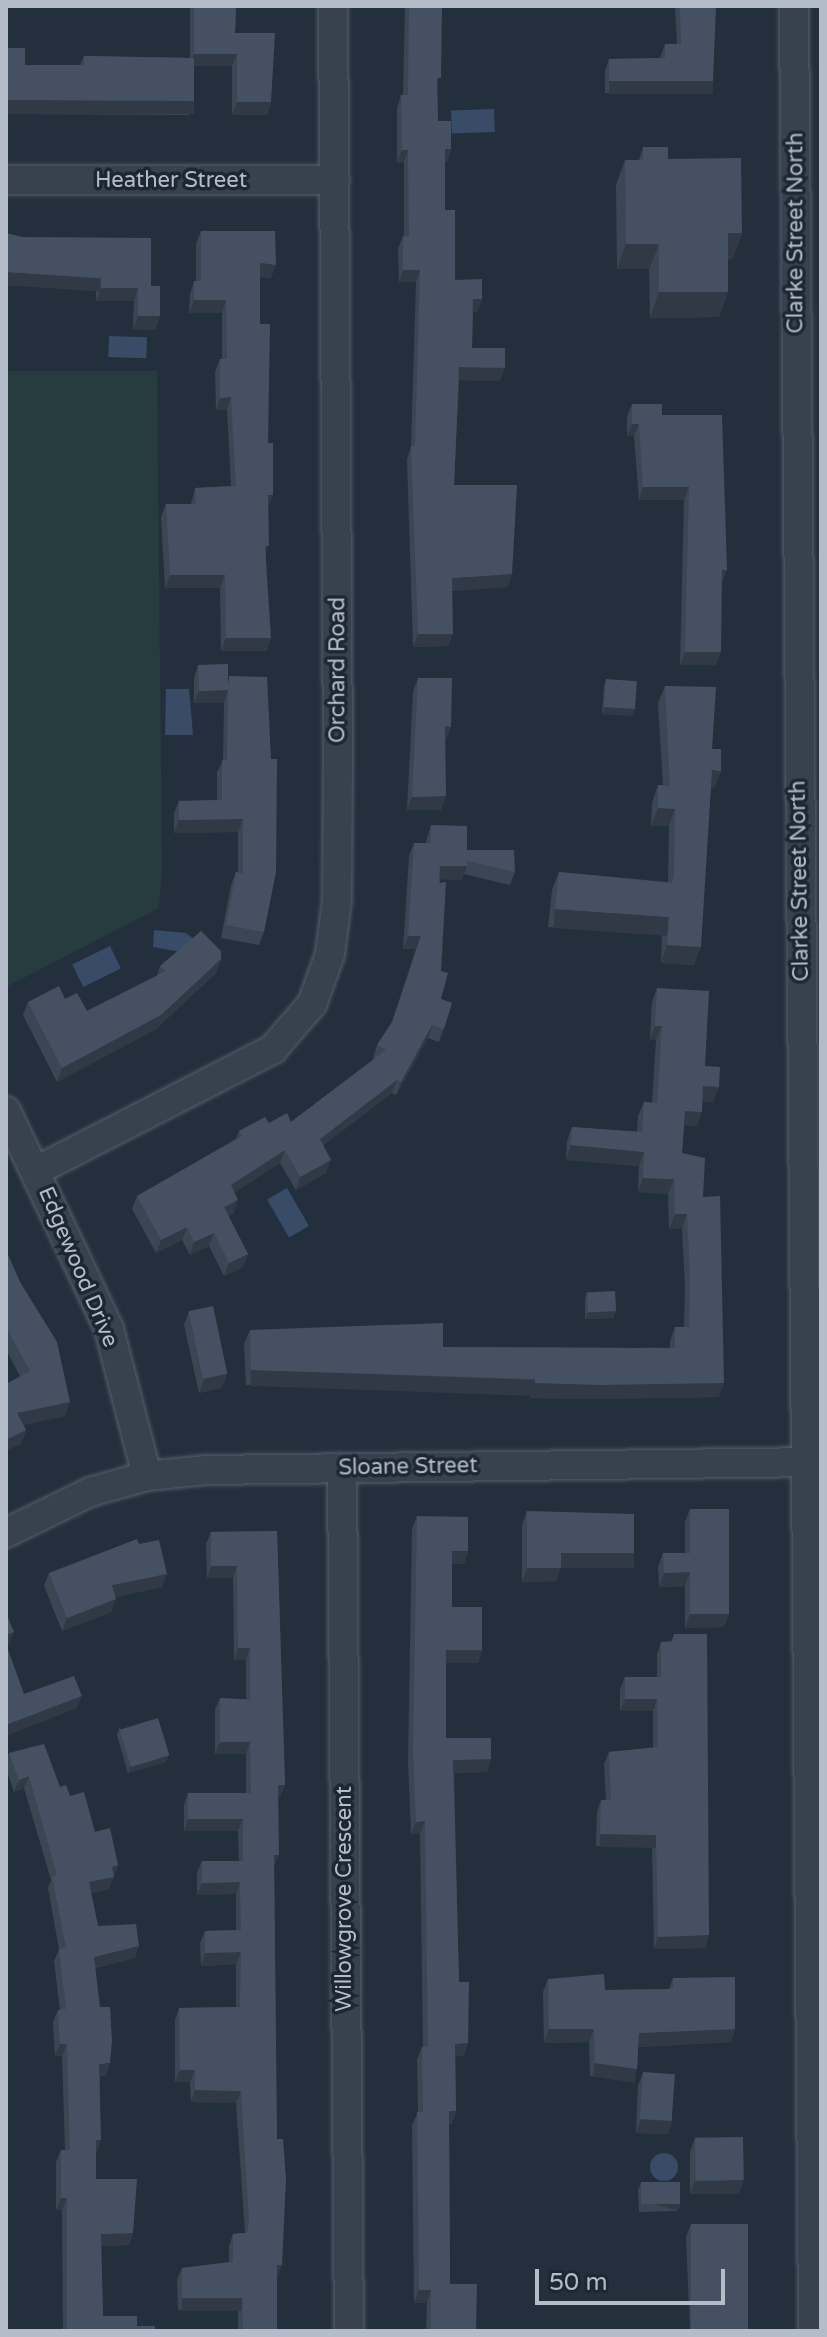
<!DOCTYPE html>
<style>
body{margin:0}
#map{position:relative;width:827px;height:2337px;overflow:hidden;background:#242f3e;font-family:"Varela Round",sans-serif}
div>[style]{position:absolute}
.green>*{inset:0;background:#263c3f}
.water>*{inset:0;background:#394c67;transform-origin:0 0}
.round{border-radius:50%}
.roads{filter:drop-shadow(0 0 2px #565f6c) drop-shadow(0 0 2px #565f6c)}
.minor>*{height:28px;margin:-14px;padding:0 14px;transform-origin:14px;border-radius:14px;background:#38414e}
.wall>*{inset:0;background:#3b4654}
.shaded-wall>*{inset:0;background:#303945;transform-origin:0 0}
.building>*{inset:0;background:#455162;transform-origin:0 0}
span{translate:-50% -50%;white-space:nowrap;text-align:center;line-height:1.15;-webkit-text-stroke:7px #1d2633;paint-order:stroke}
.street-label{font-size:22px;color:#b4bcc9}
.frame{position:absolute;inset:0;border:8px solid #b4bcc9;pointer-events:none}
.scale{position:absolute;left:535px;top:2269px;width:190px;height:36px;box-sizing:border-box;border:4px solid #b4bcc9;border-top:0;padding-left:10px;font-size:24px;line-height:28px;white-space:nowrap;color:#b4bcc9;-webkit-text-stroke:6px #1d2633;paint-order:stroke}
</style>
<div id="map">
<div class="green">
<div style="clip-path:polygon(6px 371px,157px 371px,162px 868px,159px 908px,6px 987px)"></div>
</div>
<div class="water">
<div style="left:494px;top:109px;width:23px;height:43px;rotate:88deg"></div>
<div style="left:109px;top:336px;width:38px;height:21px;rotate:2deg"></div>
<div style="clip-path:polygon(166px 689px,189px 689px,193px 735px,165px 735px)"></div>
<div style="clip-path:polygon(154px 930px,186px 933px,196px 941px,181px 952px,153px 947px)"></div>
<div style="left:110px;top:946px;width:25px;height:42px;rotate:64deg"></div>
<div style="left:287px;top:1188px;width:44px;height:23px;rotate:60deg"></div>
<div class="round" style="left:650px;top:2153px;width:28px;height:28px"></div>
</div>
<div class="roads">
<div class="minor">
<div style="left:794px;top:6px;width:2325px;rotate:89.53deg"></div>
<div style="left:6px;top:180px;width:329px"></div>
<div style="left:6px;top:1111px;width:241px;rotate:64.7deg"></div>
<div style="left:109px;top:1329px;width:152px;rotate:75.5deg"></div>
<div style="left:36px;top:1171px;width:267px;rotate:-27.2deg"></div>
<div style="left:273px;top:1049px;width:60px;rotate:-49.1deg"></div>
<div style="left:312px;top:1004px;width:53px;rotate:-70.2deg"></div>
<div style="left:330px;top:954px;width:54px;rotate:-82.6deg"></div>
<div style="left:337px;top:900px;width:143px;rotate:-89.6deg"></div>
<div style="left:338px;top:757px;width:751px;rotate:-90.38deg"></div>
<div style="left:342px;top:1468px;width:863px;rotate:89.54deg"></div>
<div style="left:6px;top:1533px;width:93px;rotate:-26deg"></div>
<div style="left:90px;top:1492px;width:59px;rotate:-15.7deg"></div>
<div style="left:147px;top:1476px;width:60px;rotate:-5.7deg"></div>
<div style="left:207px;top:1470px;width:614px;rotate:-0.75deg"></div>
</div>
</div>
<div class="wall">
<div style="clip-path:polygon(190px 6px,236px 6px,235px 33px,271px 102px,267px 115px,232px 115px,232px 66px,194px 66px,189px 115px,6px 114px,6px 48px,25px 65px,80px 65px,84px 56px,190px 58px)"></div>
<div style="clip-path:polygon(405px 6px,442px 6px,437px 89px,438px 121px,451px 149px,447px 162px,445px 162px,445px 210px,455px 280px,482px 299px,477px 312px,473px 312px,472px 348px,500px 381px,459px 380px,454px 485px,508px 587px,452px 591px,448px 646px,413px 647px,407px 459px,411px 447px,416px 282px,399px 282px,398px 249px,403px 236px,404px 236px,404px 162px,397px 163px,397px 108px,401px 95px,403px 95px)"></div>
<div style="clip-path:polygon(675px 6px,716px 6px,709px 93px,605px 93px,605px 71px,609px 59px,660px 58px,665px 44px,677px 44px)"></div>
<div style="clip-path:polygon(643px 147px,668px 159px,742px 233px,733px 258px,728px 259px,728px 292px,719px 317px,650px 318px,649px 269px,617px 269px,616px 185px,625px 160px,639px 160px)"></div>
<div style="clip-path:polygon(201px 231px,271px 278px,260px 277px,260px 324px,268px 443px,268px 508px,266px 557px,267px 651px,221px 651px,220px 588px,165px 588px,161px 517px,166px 504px,191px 504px,195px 488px,231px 486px,227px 410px,216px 410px,215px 372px,220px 359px,222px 359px,222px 313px,189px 313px,190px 294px,194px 281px,196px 281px,196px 244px)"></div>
<div style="clip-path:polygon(6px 233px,151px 286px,160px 316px,155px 330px,133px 329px,134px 301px,96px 301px,96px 291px,6px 285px)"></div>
<div style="clip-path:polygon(632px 404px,662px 415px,723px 582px,721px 582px,716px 665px,680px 665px,684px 500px,639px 500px,634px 436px,627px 436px,627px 417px)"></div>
<div style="clip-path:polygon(198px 665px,228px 678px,264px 932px,259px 945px,221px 938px,231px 885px,236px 872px,238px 873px,238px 832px,174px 833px,174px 813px,179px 801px,217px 800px,217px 772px,223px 760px,224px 703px,194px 703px,194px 678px)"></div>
<div style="clip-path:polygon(418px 678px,451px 727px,445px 740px,441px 810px,407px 810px,413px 692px)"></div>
<div style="clip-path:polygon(606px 679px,632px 716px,602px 714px,604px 686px)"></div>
<div style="clip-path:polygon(665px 686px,712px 749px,721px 771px,714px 788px,711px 788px,694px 965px,661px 963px,662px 935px,548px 927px,552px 890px,559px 872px,668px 882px,669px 826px,651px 826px,652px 803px,658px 785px,663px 785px,658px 703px)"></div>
<div style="clip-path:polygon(431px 825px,467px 850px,515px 872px,510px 885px,464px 874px,462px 880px,440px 879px,441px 999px,452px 1003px,439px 1042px,428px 1038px,396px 1095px,392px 1093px,323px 1145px,326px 1173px,296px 1190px,280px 1163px,235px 1192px,234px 1213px,228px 1216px,248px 1254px,243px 1267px,224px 1276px,209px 1246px,190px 1255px,182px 1240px,156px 1253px,132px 1209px,137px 1196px,236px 1139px,239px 1131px,269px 1123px,291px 1122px,374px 1059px,373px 1058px,377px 1045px,392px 1023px,416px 949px,403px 949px,409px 856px,414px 843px,426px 843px,427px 838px)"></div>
<div style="clip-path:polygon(221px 959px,216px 973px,156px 1029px,57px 1082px,23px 1015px,28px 1002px,65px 999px,87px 1011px,157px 976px,160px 966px)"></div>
<div style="clip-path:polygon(657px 988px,705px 1066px,713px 1102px,702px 1101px,697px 1126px,684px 1125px,682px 1153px,703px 1197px,719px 1397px,595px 1399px,530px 1398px,530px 1393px,246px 1385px,244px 1344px,250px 1330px,443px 1347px,670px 1348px,670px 1341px,675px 1327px,684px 1327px,685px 1288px,682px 1228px,669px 1229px,668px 1194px,638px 1192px,639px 1166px,566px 1160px,567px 1141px,572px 1127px,637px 1132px,638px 1116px,644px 1102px,652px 1103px,656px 1040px,650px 1040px,652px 1002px)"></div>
<div style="clip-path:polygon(6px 1250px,65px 1416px,23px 1425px,26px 1430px,21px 1444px,20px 1376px,6px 1350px)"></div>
<div style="clip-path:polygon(587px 1292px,616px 1311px,613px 1318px,585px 1319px,585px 1299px)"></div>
<div style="clip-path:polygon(189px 1311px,227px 1374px,222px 1388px,199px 1393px,184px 1325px)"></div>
<div style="clip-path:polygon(690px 1509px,724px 1627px,685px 1628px,685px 1586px,659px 1587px,658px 1567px,663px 1553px,685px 1553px,685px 1522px)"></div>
<div style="clip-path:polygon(527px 1511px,634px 1553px,629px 1567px,561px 1567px,556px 1581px,522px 1582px,522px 1525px)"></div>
<div style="clip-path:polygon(417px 1516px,468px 1551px,464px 1564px,452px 1564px,452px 1607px,482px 1650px,478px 1663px,446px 1663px,446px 1738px,491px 1759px,487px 1772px,454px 1773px,459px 1982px,464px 2056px,455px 2056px,456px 2111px,452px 2124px,449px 2124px,450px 2284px,476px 2331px,426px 2331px,427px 2303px,414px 2303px,412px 2125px,418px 2112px,417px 2060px,422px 2047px,423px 2047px,420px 1834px,411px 1834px,408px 1761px,412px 1529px)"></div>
<div style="clip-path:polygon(277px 1531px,285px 1785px,280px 1797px,278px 1797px,274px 1867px,278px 2277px,277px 2277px,277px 2331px,238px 2331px,238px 2310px,178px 2310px,177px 2280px,182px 2268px,229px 2262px,229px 2246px,233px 2234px,245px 2233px,236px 2103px,191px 2102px,190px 2082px,175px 2082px,175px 2020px,179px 2008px,236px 2007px,236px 1964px,201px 1966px,200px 1943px,205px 1931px,236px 1930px,236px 1894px,197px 1895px,197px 1873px,202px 1861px,239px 1861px,238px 1831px,184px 1831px,184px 1805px,188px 1793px,246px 1793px,246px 1754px,215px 1754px,215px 1710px,220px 1698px,246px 1699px,246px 1660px,234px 1660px,233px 1578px,207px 1578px,206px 1544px,211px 1532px)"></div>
<div style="clip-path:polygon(139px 1544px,162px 1587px,115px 1597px,111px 1612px,62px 1631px,44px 1586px,49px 1573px)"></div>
<div style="clip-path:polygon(674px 1634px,709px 1935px,705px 1948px,654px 1949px,652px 1847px,596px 1846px,597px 1812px,601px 1800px,606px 1800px,604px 1764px,609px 1752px,653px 1748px,653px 1711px,620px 1711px,620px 1689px,625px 1677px,657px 1677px,657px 1654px,661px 1642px,671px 1642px)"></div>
<div style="clip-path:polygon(119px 1728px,166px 1762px,128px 1773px,117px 1735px)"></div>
<div style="clip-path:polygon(9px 1753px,60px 1787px,70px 1796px,118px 1865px,109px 1889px,91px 1893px,98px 1926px,135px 1958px,95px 1968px,106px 2076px,100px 2076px,97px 2152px,96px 2152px,96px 2179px,133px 2233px,129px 2245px,101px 2246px,103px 2316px,155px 2331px,63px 2331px,62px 2210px,56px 2210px,56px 2162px,61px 2150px,65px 2150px,62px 2056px,55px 2056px,53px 2022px,58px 2010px,60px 2010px,54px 1961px,59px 1949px,48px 1888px,51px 1880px,24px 1788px,14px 1792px,6px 1769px,6px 1762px)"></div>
<div style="clip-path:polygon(673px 1978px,735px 2029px,731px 2042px,638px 2047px,637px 2069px,633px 2082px,590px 2076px,589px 2042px,544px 2043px,543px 1992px,548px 1979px,605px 1990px,669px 1989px)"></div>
<div style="clip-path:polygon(643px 2072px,668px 2134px,636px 2133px,638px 2086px)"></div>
<div style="clip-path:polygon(695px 2138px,739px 2194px,690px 2194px,690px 2152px)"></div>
<div style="clip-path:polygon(641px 2183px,680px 2204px,678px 2211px,639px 2212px,638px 2190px)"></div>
<div style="clip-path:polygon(691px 2224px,749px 2331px,690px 2331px,686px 2237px)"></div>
</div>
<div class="shaded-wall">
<div style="clip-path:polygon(194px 54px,237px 54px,232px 66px,190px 66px)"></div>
<div style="left:609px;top:81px;width:104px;height:13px"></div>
<div style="left:6px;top:100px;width:188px;height:14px"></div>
<div style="clip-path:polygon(237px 102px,271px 102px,267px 115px,232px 115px)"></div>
<div style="clip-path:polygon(445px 149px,451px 149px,447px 162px,440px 162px)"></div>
<div style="clip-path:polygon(402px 150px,408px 150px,404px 162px,397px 163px)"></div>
<div style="clip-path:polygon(728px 233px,742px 233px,733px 258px,719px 259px)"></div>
<div style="clip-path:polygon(626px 244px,659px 244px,649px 269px,617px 269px)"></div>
<div style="clip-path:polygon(260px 263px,276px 265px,271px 278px,255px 276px)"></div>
<div style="clip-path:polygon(403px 270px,420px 270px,416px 282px,399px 282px)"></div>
<div style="left:6px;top:272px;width:95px;height:13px;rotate:4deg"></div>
<div style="clip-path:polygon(101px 288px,138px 288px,134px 301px,96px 301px)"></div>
<div style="clip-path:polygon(659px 292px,728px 292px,719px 317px,650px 318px)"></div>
<div style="clip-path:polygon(473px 299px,482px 299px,477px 312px,468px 312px)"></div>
<div style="clip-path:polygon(194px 300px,226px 300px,222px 313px,189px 313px)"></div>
<div style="clip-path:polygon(138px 316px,160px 316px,155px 330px,133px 329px)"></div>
<div style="clip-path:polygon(459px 367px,505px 368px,500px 381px,455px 380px)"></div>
<div style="clip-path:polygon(231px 397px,227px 410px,216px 410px,220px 398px)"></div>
<div style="clip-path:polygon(632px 424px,639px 424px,634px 436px,627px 436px)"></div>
<div style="clip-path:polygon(643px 487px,689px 487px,684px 500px,639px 500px)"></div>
<div style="clip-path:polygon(268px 495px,273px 495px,268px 508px)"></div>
<div style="clip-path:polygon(722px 570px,727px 570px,723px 582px,717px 583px)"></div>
<div style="clip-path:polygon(512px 574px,508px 587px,447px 591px,452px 578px)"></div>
<div style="clip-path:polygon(170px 575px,225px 575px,220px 588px,165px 588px)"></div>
<div style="clip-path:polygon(418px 634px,453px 634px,448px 646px,413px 647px)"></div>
<div style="clip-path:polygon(226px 638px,271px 638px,267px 651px,221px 651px)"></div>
<div style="clip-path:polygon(685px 652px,721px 652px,716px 665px,680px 665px)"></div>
<div style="clip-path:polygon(228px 690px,224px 703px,194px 703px,199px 691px)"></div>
<div style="clip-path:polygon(605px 707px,635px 709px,632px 716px,602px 714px)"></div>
<div style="clip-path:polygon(445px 726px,451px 727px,446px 740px,440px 740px)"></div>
<div style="clip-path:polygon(712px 770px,721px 771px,714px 788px,706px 788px)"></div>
<div style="clip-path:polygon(446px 796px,441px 810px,407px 810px,412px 797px)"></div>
<div style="clip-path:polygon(658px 808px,675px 809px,669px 826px,651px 826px)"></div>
<div style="clip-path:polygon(243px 819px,238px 832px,174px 833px,179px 820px)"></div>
<div style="clip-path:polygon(440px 866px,467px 866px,462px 880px,435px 879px)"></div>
<div style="left:555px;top:909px;width:114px;height:19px;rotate:4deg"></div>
<div style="clip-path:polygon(408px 936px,421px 936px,416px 949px,403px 949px)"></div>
<div style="clip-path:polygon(667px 945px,701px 947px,694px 965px,661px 963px)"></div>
<div style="clip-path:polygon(221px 959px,216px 973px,156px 1029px,57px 1082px,62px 1068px)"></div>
<div style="clip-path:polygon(432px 1025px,428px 1038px,396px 1095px,401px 1082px)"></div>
<div style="clip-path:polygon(655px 1026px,662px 1026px,656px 1040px,650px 1040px)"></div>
<div style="clip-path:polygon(397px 1080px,392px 1093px,315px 1152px,320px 1139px)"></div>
<div style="clip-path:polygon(703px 1086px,719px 1087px,713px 1102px,698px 1101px)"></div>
<div style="clip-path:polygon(685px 1111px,702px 1112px,697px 1126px,680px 1125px)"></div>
<div style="clip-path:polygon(571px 1145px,644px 1152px,639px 1166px,566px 1160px)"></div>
<div style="clip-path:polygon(285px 1150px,280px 1163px,226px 1198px,231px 1185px)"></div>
<div style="clip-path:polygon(331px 1160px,326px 1173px,296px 1190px,300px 1177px)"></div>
<div style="clip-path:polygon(643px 1178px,674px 1179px,668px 1194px,638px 1192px)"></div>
<div style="clip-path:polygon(238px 1200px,234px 1213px,219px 1220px,224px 1207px)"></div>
<div style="clip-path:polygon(675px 1214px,687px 1214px,682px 1228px,669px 1229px)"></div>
<div style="clip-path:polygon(187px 1227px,182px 1240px,156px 1253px,161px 1240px)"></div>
<div style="clip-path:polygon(214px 1233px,209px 1246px,190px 1255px,194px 1242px)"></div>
<div style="clip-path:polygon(248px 1254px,243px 1267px,224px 1276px,229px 1263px)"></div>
<div style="clip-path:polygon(616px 1311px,613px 1318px,585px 1319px,588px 1312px)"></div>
<div style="left:251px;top:1370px;width:284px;height:16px;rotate:2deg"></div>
<div style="clip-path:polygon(227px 1374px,222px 1388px,199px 1393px,204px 1379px)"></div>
<div style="clip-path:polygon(535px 1383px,724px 1383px,719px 1397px,595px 1399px,530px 1398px)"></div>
<div style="clip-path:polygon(70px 1402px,65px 1416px,12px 1427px,17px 1413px)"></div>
<div style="clip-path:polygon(26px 1430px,21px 1444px,6px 1451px,6px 1440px)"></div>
<div style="clip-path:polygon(452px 1551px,468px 1551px,464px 1564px,447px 1564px)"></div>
<div style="left:561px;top:1553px;width:73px;height:15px"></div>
<div style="clip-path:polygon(211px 1566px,237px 1566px,233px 1578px,207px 1578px)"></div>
<div style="clip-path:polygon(527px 1568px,561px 1568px,556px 1581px,522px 1582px)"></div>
<div style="clip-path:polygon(690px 1572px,685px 1586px,659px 1587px,664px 1573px)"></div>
<div style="clip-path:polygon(167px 1574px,162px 1587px,107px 1599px,112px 1585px)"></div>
<div style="clip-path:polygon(116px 1599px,111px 1612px,62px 1631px,67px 1618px)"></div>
<div style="clip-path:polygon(690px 1614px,729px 1614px,724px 1627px,685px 1628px)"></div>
<div style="clip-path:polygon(14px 1632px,9px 1644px,6px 1645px,6px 1635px)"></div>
<div style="clip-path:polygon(238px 1648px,250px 1648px,246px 1660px,234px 1660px)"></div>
<div style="clip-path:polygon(446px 1650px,482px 1650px,478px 1663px,441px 1663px)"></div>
<div style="clip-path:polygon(82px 1696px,77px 1708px,6px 1736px,6px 1725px)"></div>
<div style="clip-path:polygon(625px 1699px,657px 1699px,653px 1711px,620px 1711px)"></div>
<div style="clip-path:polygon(220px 1742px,250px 1742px,246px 1754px,215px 1754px)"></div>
<div style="clip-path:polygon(169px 1755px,166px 1762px,128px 1773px,130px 1766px)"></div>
<div style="clip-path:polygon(491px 1759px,487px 1772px,449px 1773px,453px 1760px)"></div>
<div style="clip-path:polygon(29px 1776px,24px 1788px,14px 1792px,19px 1780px)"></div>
<div style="clip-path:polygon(278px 1785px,285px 1785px,280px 1797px,274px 1797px)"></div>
<div style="clip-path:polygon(188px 1819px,243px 1819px,238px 1831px,184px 1831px)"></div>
<div style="clip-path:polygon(425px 1821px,420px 1834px,411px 1834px,416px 1822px)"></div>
<div style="left:600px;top:1834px;width:56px;height:13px;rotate:1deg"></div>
<div style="clip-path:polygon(274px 1855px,279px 1855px,274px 1867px)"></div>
<div style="clip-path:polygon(118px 1865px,109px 1889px,85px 1895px,89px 1882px,112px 1867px)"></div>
<div style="clip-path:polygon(240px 1882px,236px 1894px,197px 1895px,202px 1883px)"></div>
<div style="clip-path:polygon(709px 1935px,705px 1948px,654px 1949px,658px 1937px)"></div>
<div style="clip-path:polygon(139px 1946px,135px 1958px,89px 1969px,94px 1957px)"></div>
<div style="clip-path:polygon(241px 1952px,236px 1964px,201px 1966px,205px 1953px)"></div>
<div style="clip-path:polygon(549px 2029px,594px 2029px,589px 2042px,544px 2043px)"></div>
<div style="clip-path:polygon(735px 2029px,731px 2042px,634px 2047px,639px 2033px)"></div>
<div style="clip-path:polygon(468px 2043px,464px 2056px,451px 2057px,455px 2044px)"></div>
<div style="clip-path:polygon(60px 2044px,67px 2044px,62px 2056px,55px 2056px)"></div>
<div style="clip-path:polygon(110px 2063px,106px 2076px,95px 2076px,99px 2064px)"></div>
<div style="left:595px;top:2063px;width:42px;height:14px;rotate:8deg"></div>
<div style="clip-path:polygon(180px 2070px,195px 2070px,190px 2082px,175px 2082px)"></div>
<div style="clip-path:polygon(195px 2090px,241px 2091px,236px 2103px,191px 2102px)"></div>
<div style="clip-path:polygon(449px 2111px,456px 2111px,452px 2124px,444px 2123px)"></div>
<div style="clip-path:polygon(641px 2119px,673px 2121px,668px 2134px,636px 2133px)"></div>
<div style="clip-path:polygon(96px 2140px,101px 2140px,97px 2152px,91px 2152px)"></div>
<div style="clip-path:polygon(744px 2180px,739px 2194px,690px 2194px,695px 2181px)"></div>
<div style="clip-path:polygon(61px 2198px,67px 2198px,62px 2210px,56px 2210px)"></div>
<div style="left:680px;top:2204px;width:7px;height:38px;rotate:106deg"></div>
<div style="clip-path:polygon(133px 2233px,129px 2245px,96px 2246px,101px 2234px)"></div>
<div style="clip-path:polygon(277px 2265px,282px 2265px,278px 2277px,272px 2277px)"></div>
<div style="clip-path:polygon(419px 2290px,431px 2290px,427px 2303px,414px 2303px)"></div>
<div style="left:182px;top:2298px;width:60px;height:13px"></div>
</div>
<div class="building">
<div style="clip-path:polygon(194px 6px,236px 6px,235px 33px,275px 33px,271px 102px,237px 102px,237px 54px,194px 54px)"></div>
<div style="clip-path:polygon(409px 6px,442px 6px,441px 78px,437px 78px,438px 121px,451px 121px,451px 149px,445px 149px,445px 210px,455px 210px,455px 280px,482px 279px,482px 299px,473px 299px,472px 348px,505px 348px,505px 368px,459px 367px,454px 485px,517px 485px,512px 574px,452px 578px,453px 634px,418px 634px,411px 446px,415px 446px,420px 270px,403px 270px,403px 236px,409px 236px,408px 150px,402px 150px,401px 95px,408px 95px)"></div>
<div style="clip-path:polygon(680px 6px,716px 6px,713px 81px,609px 81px,609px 59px,665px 58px,665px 44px,681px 44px)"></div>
<div style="clip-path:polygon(6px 48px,25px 48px,25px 65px,84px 65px,84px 56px,194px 58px,194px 101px,6px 100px)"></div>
<div style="clip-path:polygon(643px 147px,668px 147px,668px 159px,741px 158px,742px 233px,728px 233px,728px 292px,659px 292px,659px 244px,626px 244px,625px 160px,643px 160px)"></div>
<div style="clip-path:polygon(201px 231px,275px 231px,276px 265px,260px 263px,260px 324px,270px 324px,268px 443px,273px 443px,273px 495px,268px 495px,269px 546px,265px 546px,271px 638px,226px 638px,225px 575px,170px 575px,166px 504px,196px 504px,195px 488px,236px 486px,231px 397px,220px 398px,220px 359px,227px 359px,226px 300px,194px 300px,194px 281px,201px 281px)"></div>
<div style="clip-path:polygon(6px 233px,22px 237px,151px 238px,151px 286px,160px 286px,160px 316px,138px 316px,138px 288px,101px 288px,101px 278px,6px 272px)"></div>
<div style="clip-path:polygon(632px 404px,662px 404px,662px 415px,722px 415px,727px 570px,722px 570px,721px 652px,685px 652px,689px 487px,643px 487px,639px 424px,632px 424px)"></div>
<div style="clip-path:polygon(228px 664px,228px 690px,229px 676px,267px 677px,271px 759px,277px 759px,276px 872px,264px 932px,226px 925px,236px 872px,243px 874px,243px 819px,179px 820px,179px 801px,222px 800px,222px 760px,227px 760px,228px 690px,199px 691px,198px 665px)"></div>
<div style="clip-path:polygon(418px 678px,452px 678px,451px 727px,445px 726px,446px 796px,412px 797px)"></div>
<div style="left:606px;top:679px;width:31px;height:28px;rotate:4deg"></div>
<div style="clip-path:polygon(665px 686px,716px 687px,712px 749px,721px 749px,721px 771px,712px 770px,701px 947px,667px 945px,669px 917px,555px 909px,559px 872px,671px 883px,674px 877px,675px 809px,658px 808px,658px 785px,670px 786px)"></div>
<div style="clip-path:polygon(431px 825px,467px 826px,467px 850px,514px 850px,515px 872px,467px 861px,467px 866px,440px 866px,439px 883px,446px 882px,441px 971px,448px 973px,441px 999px,452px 1003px,444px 1029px,432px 1025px,401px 1082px,397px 1080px,320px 1139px,331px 1160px,300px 1177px,285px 1150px,231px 1185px,238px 1200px,224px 1207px,248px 1254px,229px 1263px,214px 1233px,194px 1242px,187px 1227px,161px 1240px,137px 1196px,242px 1136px,239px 1131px,265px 1117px,269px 1123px,287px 1113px,291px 1122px,386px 1050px,377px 1045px,392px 1022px,421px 936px,408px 936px,414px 843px,431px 843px)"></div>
<div style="clip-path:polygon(201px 931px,221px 951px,221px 959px,161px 1015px,62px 1068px,28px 1002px,59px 986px,65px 999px,77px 993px,87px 1011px,166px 971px,160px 966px)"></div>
<div style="clip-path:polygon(657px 988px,709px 991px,705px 1066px,720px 1067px,719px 1087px,703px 1086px,702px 1112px,685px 1111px,682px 1153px,705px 1158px,703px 1197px,720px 1196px,724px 1383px,600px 1385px,535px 1383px,535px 1379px,251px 1370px,250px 1330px,443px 1323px,443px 1347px,675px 1348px,675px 1327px,689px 1327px,690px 1274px,687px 1214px,675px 1214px,674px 1179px,643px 1178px,644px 1152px,571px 1145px,572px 1127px,642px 1132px,644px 1102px,657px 1103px,662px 1026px,655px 1026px)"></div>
<div style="clip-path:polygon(6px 1250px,20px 1282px,57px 1342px,70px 1402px,17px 1413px,26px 1430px,6px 1440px,6px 1384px,30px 1371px,6px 1327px)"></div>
<div style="left:615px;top:1291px;width:20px;height:28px;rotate:87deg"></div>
<div style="left:213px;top:1306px;width:69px;height:25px;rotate:78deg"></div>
<div style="clip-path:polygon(690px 1509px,729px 1509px,729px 1614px,690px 1614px,690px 1572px,664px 1573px,663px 1553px,690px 1553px)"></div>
<div style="clip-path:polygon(527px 1511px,634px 1514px,634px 1553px,561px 1553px,561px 1568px,527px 1568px)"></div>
<div style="clip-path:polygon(417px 1516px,468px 1517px,468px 1551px,452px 1551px,452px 1607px,482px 1607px,482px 1650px,446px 1650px,446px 1738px,491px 1738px,491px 1759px,453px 1760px,459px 1982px,469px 1982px,468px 2043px,455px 2044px,456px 2111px,449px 2111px,450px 2284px,477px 2284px,476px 2331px,431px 2331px,431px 2290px,419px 2290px,417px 2112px,423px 2112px,422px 2047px,428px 2047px,425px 1821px,416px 1822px,413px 1748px)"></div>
<div style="clip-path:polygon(277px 1531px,285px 1785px,278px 1785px,279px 1855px,274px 1855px,277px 2139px,283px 2139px,286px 2179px,282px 2265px,277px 2265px,277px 2331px,243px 2331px,242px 2298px,182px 2298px,182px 2268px,233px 2262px,233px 2234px,247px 2233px,249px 2220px,241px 2091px,195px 2090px,195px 2070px,180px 2070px,179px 2008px,240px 2007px,241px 1952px,205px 1953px,205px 1931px,241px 1930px,240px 1882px,202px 1883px,202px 1861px,243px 1861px,243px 1819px,188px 1819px,188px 1793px,251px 1793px,250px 1742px,220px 1742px,220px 1698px,250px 1700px,250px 1648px,238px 1648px,237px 1566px,211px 1566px,211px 1532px)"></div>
<div style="clip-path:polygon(137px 1539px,139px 1544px,159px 1540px,167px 1574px,112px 1585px,116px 1599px,67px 1618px,49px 1573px)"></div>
<div style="clip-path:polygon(6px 1613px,14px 1632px,6px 1635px)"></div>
<div style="clip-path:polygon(674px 1634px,707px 1634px,709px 1935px,658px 1937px,656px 1835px,600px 1834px,601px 1800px,611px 1800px,609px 1752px,658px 1747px,657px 1699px,625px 1699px,625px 1677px,661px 1677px,661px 1642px,673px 1641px)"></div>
<div style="clip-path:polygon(6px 1644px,24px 1694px,74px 1676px,82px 1696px,6px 1725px)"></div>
<div style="left:158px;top:1718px;width:39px;height:40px;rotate:73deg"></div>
<div style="clip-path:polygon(44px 1744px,60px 1787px,66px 1785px,70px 1796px,84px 1792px,95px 1832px,110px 1828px,118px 1865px,112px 1867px,114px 1877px,89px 1882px,98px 1926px,136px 1924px,139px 1946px,94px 1957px,100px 2007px,110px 2007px,112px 2041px,110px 2063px,99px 2064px,101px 2140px,96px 2140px,96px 2179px,137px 2179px,133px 2233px,101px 2234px,103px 2316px,137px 2316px,137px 2326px,155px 2326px,155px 2331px,67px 2331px,67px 2198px,61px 2198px,61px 2150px,70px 2150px,67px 2044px,60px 2044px,58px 2010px,66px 2009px,59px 1949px,66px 1948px,52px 1876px,57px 1875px,29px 1776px,19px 1780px,9px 1753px)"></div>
<div style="clip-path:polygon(604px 1974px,605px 1990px,673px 1989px,673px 1978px,735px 1977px,735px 2029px,639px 2033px,637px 2069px,595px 2063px,594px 2029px,549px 2029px,548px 1979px)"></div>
<div style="left:643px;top:2072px;width:32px;height:47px;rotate:4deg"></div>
<div style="left:743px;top:2137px;width:43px;height:48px;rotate:89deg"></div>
<div style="left:680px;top:2182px;width:22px;height:39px;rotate:90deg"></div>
<div style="left:691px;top:2224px;width:57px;height:107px"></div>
</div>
<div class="street-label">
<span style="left:171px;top:181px">Heather Street</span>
<span style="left:796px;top:233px;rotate:-90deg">Clarke Street North</span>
<span style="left:338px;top:670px;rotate:-90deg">Orchard Road</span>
<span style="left:800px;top:881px;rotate:-91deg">Clarke Street North</span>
<span style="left:78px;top:1267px;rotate:67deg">Edgewood Drive</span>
<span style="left:408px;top:1467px;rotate:-1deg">Sloane Street</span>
<span style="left:345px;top:1899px;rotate:-90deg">Willowgrove Crescent</span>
</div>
<div class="frame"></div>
<div class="scale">50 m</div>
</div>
